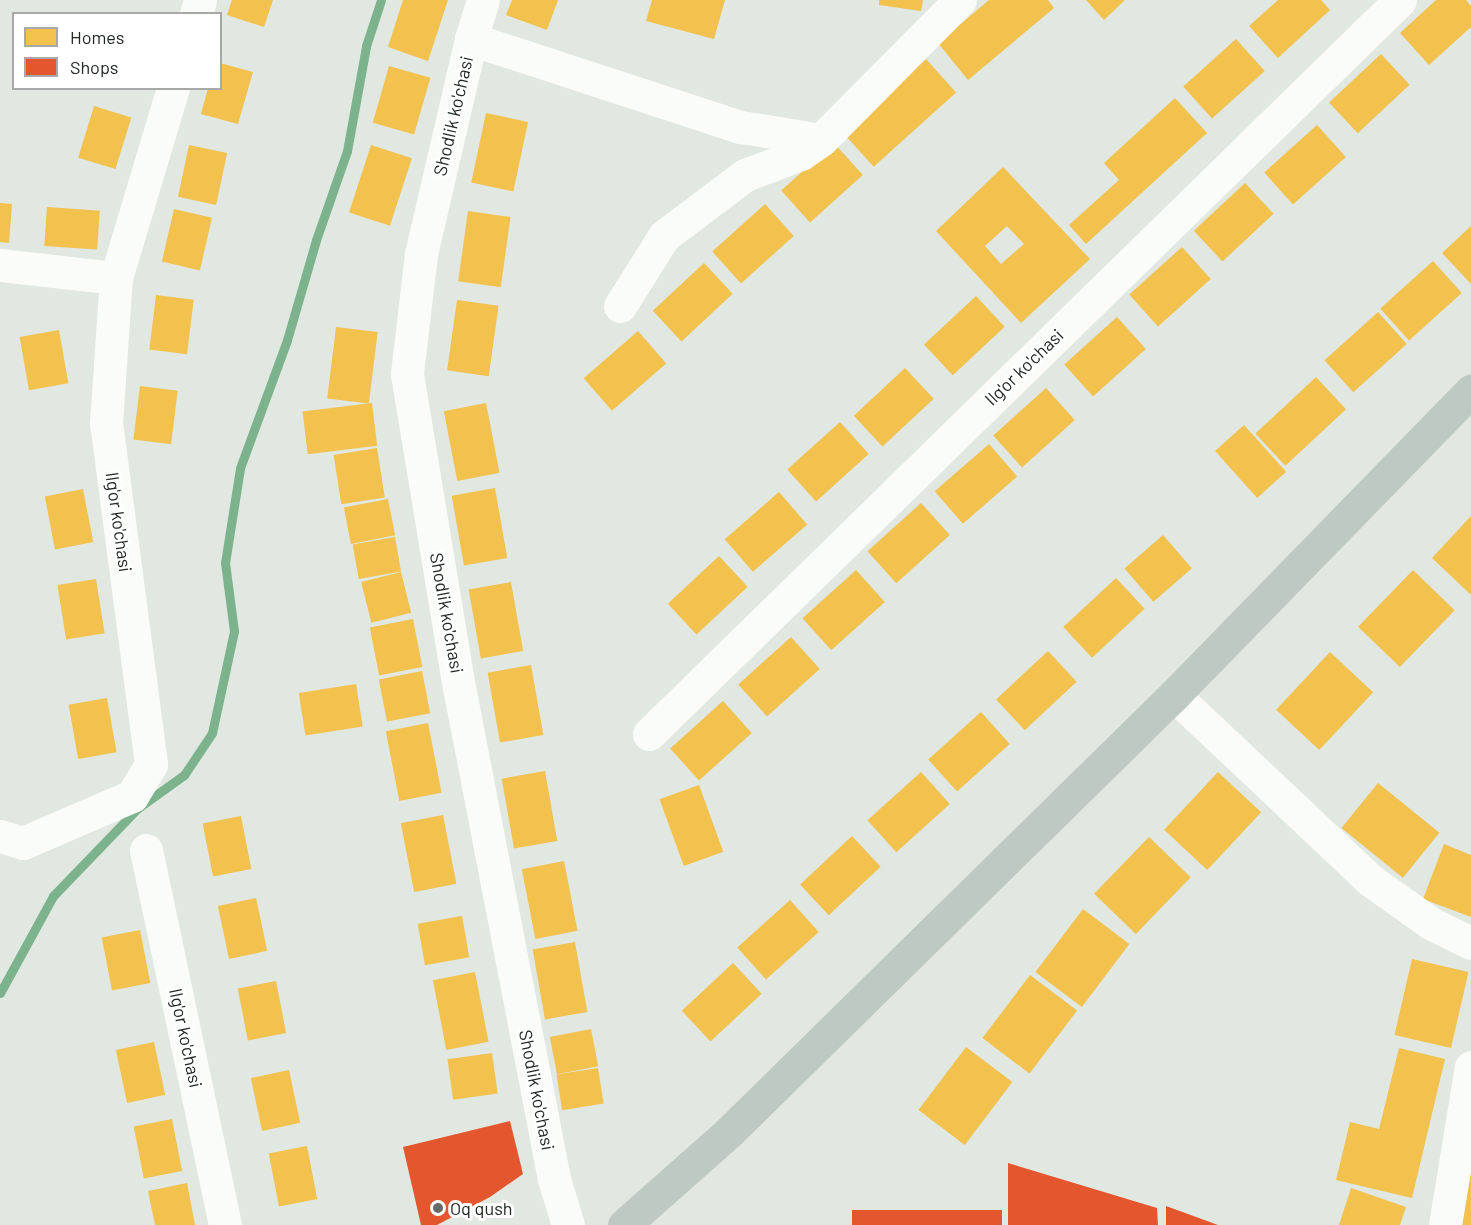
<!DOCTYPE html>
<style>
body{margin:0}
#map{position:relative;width:1471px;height:1225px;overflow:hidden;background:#e0e8e1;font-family:Barlow,sans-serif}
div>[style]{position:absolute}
.homes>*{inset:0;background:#f2c14e;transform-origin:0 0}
.shops>*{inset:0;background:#e4572e;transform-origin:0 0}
.stream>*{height:9px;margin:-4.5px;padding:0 4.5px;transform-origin:4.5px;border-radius:4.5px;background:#7db38c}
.minor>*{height:33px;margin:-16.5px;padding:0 16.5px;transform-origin:16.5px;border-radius:16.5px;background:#fafcfa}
.major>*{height:33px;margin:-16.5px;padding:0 16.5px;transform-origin:16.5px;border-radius:16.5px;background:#bdc9c2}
.dots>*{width:16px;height:16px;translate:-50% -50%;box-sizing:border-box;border:3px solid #fff;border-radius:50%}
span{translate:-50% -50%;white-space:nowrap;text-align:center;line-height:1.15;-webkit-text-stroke:6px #fff;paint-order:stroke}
.street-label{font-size:18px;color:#212722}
.poi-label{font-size:18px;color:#212722}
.left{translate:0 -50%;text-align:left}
.legend{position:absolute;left:12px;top:12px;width:210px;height:78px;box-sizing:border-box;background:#fff;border:2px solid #a6a9a7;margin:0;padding:8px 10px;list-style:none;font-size:18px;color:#212722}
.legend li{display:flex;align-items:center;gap:12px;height:30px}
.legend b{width:30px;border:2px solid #a6a9a7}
</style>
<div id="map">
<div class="homes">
<div style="clip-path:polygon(232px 0,273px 0,264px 27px,227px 15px)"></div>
<div style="clip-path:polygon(403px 0,448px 0,428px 61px,388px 47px)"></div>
<div style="clip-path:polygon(512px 0,558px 0,547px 30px,506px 15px)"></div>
<div style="clip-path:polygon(652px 0,725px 0,714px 39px,646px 21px)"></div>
<div style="clip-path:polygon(879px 0,923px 0,921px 11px,879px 5px)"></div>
<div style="clip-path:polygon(989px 0,1048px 0,1054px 8px,968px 80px,938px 43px)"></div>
<div style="clip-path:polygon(1086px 0,1125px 0,1104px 20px)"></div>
<div style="clip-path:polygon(1278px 0,1321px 0,1330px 10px,1278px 58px,1249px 26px)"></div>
<div style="clip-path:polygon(1436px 0,1466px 0,1471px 6px,1471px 27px,1429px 65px,1400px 33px)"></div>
<div style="left:1236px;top:39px;width:43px;height:71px;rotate:48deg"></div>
<div style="left:1381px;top:54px;width:42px;height:71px;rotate:47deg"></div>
<div style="left:926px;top:59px;width:45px;height:111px;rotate:48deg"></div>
<div style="clip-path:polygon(220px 63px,253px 72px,238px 124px,201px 114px,208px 88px,220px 88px)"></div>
<div style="left:389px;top:66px;width:43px;height:59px;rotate:16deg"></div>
<div style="clip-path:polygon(1175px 98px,1207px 133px,1086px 244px,1069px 225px,1119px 180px,1104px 163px)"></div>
<div style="left:94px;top:106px;width:39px;height:54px;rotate:17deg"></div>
<div style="left:486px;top:113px;width:43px;height:71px;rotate:12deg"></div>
<div style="left:1317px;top:125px;width:43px;height:71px;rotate:48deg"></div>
<div style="left:834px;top:143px;width:43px;height:71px;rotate:48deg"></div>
<div style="left:189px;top:145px;width:39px;height:53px;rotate:12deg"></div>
<div style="left:371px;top:145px;width:43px;height:71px;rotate:18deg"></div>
<div style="clip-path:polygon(evenodd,1003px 167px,1090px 259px,1021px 323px,936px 231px,1003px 167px,1007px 226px,1024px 244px,1001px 264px,985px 246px,1007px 226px)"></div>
<div style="left:1245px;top:183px;width:42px;height:70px;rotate:47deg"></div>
<div style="clip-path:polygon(0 203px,12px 204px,9px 243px,0 242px)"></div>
<div style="left:765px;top:204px;width:43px;height:71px;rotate:48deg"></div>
<div style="left:47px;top:207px;width:53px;height:39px;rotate:4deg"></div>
<div style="left:174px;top:209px;width:39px;height:54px;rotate:13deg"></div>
<div style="left:468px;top:211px;width:43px;height:71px;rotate:8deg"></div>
<div style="clip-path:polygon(1471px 226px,1471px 284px,1442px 253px)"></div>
<div style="left:1182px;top:247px;width:43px;height:71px;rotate:48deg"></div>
<div style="left:1433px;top:261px;width:43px;height:71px;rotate:48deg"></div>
<div style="left:704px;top:263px;width:42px;height:70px;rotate:47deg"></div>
<div style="left:156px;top:295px;width:38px;height:55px;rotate:7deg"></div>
<div style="left:976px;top:296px;width:42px;height:71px;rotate:47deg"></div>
<div style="left:457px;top:300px;width:42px;height:71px;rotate:8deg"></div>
<div style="left:1378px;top:312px;width:43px;height:72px;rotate:48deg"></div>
<div style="left:1117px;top:317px;width:43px;height:71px;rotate:48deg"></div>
<div style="left:336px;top:327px;width:42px;height:72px;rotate:7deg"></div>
<div style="left:59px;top:330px;width:54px;height:40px;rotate:80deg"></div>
<div style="left:638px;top:331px;width:43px;height:72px;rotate:49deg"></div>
<div style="left:905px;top:368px;width:42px;height:70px;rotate:47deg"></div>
<div style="left:1316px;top:377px;width:44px;height:83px;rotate:47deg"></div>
<div style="left:140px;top:386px;width:38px;height:54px;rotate:7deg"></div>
<div style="left:1046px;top:388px;width:43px;height:71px;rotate:48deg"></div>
<div style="left:372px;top:403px;width:43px;height:70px;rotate:83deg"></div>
<div style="left:486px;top:403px;width:71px;height:43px;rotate:79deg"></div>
<div style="left:840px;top:422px;width:43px;height:71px;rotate:48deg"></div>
<div style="left:1244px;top:425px;width:63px;height:39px;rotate:48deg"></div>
<div style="left:989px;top:444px;width:43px;height:72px;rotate:49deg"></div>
<div style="left:377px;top:448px;width:50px;height:44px;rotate:81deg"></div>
<div style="left:495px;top:488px;width:71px;height:44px;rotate:80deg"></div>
<div style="left:83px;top:489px;width:54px;height:39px;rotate:79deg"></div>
<div style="left:779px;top:492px;width:43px;height:72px;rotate:49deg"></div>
<div style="left:388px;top:499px;width:37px;height:45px;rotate:79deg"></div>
<div style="left:921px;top:503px;width:43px;height:72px;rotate:48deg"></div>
<div style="clip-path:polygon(1471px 516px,1471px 595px,1432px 558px)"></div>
<div style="left:1163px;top:535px;width:44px;height:51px;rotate:49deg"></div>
<div style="left:395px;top:537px;width:35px;height:43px;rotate:80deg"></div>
<div style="left:719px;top:556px;width:42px;height:70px;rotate:47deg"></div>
<div style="left:856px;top:570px;width:43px;height:72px;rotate:48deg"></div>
<div style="left:1413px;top:570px;width:58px;height:79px;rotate:44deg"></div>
<div style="left:401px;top:572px;width:42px;height:41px;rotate:76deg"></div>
<div style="left:1116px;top:578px;width:42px;height:72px;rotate:47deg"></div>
<div style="left:96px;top:579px;width:55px;height:39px;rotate:81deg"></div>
<div style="left:511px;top:582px;width:70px;height:43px;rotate:80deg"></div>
<div style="left:413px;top:619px;width:49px;height:44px;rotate:79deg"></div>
<div style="left:791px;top:637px;width:43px;height:71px;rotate:48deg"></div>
<div style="left:1048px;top:651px;width:42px;height:71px;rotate:47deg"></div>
<div style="left:1330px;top:652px;width:59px;height:79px;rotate:43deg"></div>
<div style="left:531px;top:665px;width:71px;height:44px;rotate:80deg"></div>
<div style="left:422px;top:671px;width:43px;height:44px;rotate:79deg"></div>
<div style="left:356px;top:684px;width:43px;height:58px;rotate:81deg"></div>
<div style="left:107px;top:698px;width:55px;height:39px;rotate:80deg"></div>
<div style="left:723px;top:701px;width:43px;height:71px;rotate:48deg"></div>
<div style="left:981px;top:712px;width:43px;height:71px;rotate:48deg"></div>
<div style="left:428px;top:723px;width:71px;height:43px;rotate:79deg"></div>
<div style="left:545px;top:771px;width:71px;height:44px;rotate:80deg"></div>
<div style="left:921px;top:772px;width:43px;height:72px;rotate:48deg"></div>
<div style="left:1218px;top:772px;width:59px;height:79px;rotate:43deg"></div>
<div style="left:1378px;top:783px;width:79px;height:58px;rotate:39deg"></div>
<div style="left:699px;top:785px;width:71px;height:42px;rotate:70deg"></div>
<div style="left:443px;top:815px;width:70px;height:43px;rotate:79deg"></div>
<div style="left:241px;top:816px;width:54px;height:39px;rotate:79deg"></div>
<div style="left:852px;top:836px;width:42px;height:71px;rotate:47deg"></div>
<div style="left:1149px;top:837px;width:58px;height:79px;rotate:44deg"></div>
<div style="clip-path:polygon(1444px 844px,1471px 855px,1471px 917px,1423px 899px)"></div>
<div style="left:564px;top:861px;width:71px;height:43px;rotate:79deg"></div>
<div style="left:256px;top:898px;width:54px;height:39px;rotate:78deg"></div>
<div style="left:790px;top:900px;width:43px;height:71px;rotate:48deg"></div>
<div style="left:1083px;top:909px;width:58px;height:79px;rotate:37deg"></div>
<div style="left:462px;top:916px;width:42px;height:45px;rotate:80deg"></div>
<div style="left:140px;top:930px;width:54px;height:39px;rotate:79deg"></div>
<div style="left:575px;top:942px;width:71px;height:43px;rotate:80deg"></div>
<div style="left:1412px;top:959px;width:58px;height:78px;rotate:13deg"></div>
<div style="left:733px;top:963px;width:42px;height:70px;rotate:47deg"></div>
<div style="left:475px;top:972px;width:71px;height:43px;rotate:79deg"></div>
<div style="left:1030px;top:975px;width:59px;height:79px;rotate:37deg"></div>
<div style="left:276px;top:981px;width:53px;height:39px;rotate:79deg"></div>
<div style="left:591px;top:1029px;width:38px;height:42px;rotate:79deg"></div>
<div style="left:154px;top:1042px;width:54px;height:39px;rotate:78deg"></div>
<div style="left:966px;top:1047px;width:58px;height:79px;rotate:37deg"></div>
<div style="clip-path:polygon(1399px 1048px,1445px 1059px,1412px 1198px,1336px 1180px,1350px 1122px,1379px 1129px)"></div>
<div style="left:492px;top:1053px;width:41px;height:45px;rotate:82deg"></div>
<div style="left:598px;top:1068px;width:36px;height:42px;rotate:81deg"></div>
<div style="left:289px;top:1070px;width:54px;height:39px;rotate:78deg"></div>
<div style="left:172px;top:1119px;width:53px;height:39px;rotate:79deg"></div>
<div style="left:307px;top:1146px;width:54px;height:39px;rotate:79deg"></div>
<div style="clip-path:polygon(1471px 1155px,1471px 1225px,1458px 1225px)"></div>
<div style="clip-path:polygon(187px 1183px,195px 1225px,155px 1225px,148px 1191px)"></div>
<div style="clip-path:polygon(1351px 1188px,1406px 1207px,1400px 1225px,1339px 1225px)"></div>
</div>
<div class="shops">
<div style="clip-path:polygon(510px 1121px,523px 1174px,490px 1197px,437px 1225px,421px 1225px,403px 1147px)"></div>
<div style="clip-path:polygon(1008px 1163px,1157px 1208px,1158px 1225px,1008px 1225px)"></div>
<div style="clip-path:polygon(1166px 1206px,1218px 1225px,1166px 1225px)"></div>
<div style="left:1002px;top:1210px;width:15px;height:150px;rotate:90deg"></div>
</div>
<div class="stream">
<div style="left:0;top:993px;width:111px;rotate:-61.3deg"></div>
<div style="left:53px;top:896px;width:122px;rotate:-46deg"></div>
<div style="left:138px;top:808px;width:57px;rotate:-35.7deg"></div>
<div style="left:184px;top:775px;width:50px;rotate:-56.3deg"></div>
<div style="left:212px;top:733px;width:104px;rotate:-77.8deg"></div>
<div style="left:234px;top:631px;width:69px;rotate:-97.5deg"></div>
<div style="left:225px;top:563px;width:96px;rotate:-81deg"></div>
<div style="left:240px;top:468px;width:136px;rotate:-69.8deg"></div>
<div style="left:287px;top:340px;width:104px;rotate:-73.8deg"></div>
<div style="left:316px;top:240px;width:94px;rotate:-70.8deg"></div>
<div style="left:347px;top:151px;width:107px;rotate:-79.7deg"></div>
<div style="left:366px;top:46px;width:48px;rotate:-71.9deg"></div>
</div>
<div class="minor">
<div style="left:483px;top:0;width:41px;rotate:107.1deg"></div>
<div style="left:471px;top:39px;width:221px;rotate:103.1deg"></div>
<div style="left:421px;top:254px;width:121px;rotate:96.7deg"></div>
<div style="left:407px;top:374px;width:317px;rotate:80.6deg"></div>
<div style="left:459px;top:687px;width:501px;rotate:79.07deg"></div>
<div style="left:554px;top:1179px;width:48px;rotate:73.1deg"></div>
<div style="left:196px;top:14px;width:15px;rotate:-74deg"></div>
<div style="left:471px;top:39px;width:284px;rotate:18.1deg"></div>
<div style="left:741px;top:127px;width:81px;rotate:9.2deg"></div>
<div style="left:0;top:265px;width:117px;rotate:6.4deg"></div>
<div style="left:620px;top:306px;width:83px;rotate:-57.8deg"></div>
<div style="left:664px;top:236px;width:101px;rotate:-37deg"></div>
<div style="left:745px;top:175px;width:60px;rotate:-20.6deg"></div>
<div style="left:801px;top:154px;width:24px;rotate:-35deg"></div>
<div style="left:821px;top:140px;width:197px;rotate:-45.2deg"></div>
<div style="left:1174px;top:695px;width:270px;rotate:43.3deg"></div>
<div style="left:1370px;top:880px;width:76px;rotate:35.4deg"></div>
<div style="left:1432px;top:924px;width:43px;rotate:26deg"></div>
<div style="left:649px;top:734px;width:1050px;rotate:-44.34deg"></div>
<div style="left:0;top:836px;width:24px;rotate:17deg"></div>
<div style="left:23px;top:843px;width:119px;rotate:-23.3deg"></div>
<div style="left:132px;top:796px;width:37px;rotate:-59deg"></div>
<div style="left:151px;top:764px;width:344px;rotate:-97.5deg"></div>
<div style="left:106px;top:423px;width:145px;rotate:-86.1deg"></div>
<div style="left:116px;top:278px;width:198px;rotate:-73.3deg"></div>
<div style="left:146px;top:850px;width:383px;rotate:78.1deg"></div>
<div style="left:1445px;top:1225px;width:160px;rotate:-80.7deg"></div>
</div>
<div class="major">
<div style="left:624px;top:1225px;width:140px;rotate:-41.5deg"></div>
<div style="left:729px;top:1132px;width:624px;rotate:-44.48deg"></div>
<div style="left:1174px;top:695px;width:425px;rotate:-45.7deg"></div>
</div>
<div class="dots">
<div style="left:438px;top:1208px;background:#646b65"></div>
</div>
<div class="street-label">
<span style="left:453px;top:116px;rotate:-77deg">Shodlik ko'chasi</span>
<span style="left:1024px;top:367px;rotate:-44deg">Ilg'or ko'chasi</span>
<span style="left:119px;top:522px;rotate:82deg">Ilg'or ko'chasi</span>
<span style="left:447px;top:613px;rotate:80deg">Shodlik ko'chasi</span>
<span style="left:186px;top:1038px;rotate:78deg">Ilg'or ko'chasi</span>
<span style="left:537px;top:1090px;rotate:79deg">Shodlik ko'chasi</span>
</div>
<div class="poi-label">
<span class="left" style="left:450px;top:1208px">Oq qush</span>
</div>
<ul class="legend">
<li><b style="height:16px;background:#f2c14e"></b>Homes</li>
<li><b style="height:16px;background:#e4572e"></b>Shops</li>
</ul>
</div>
